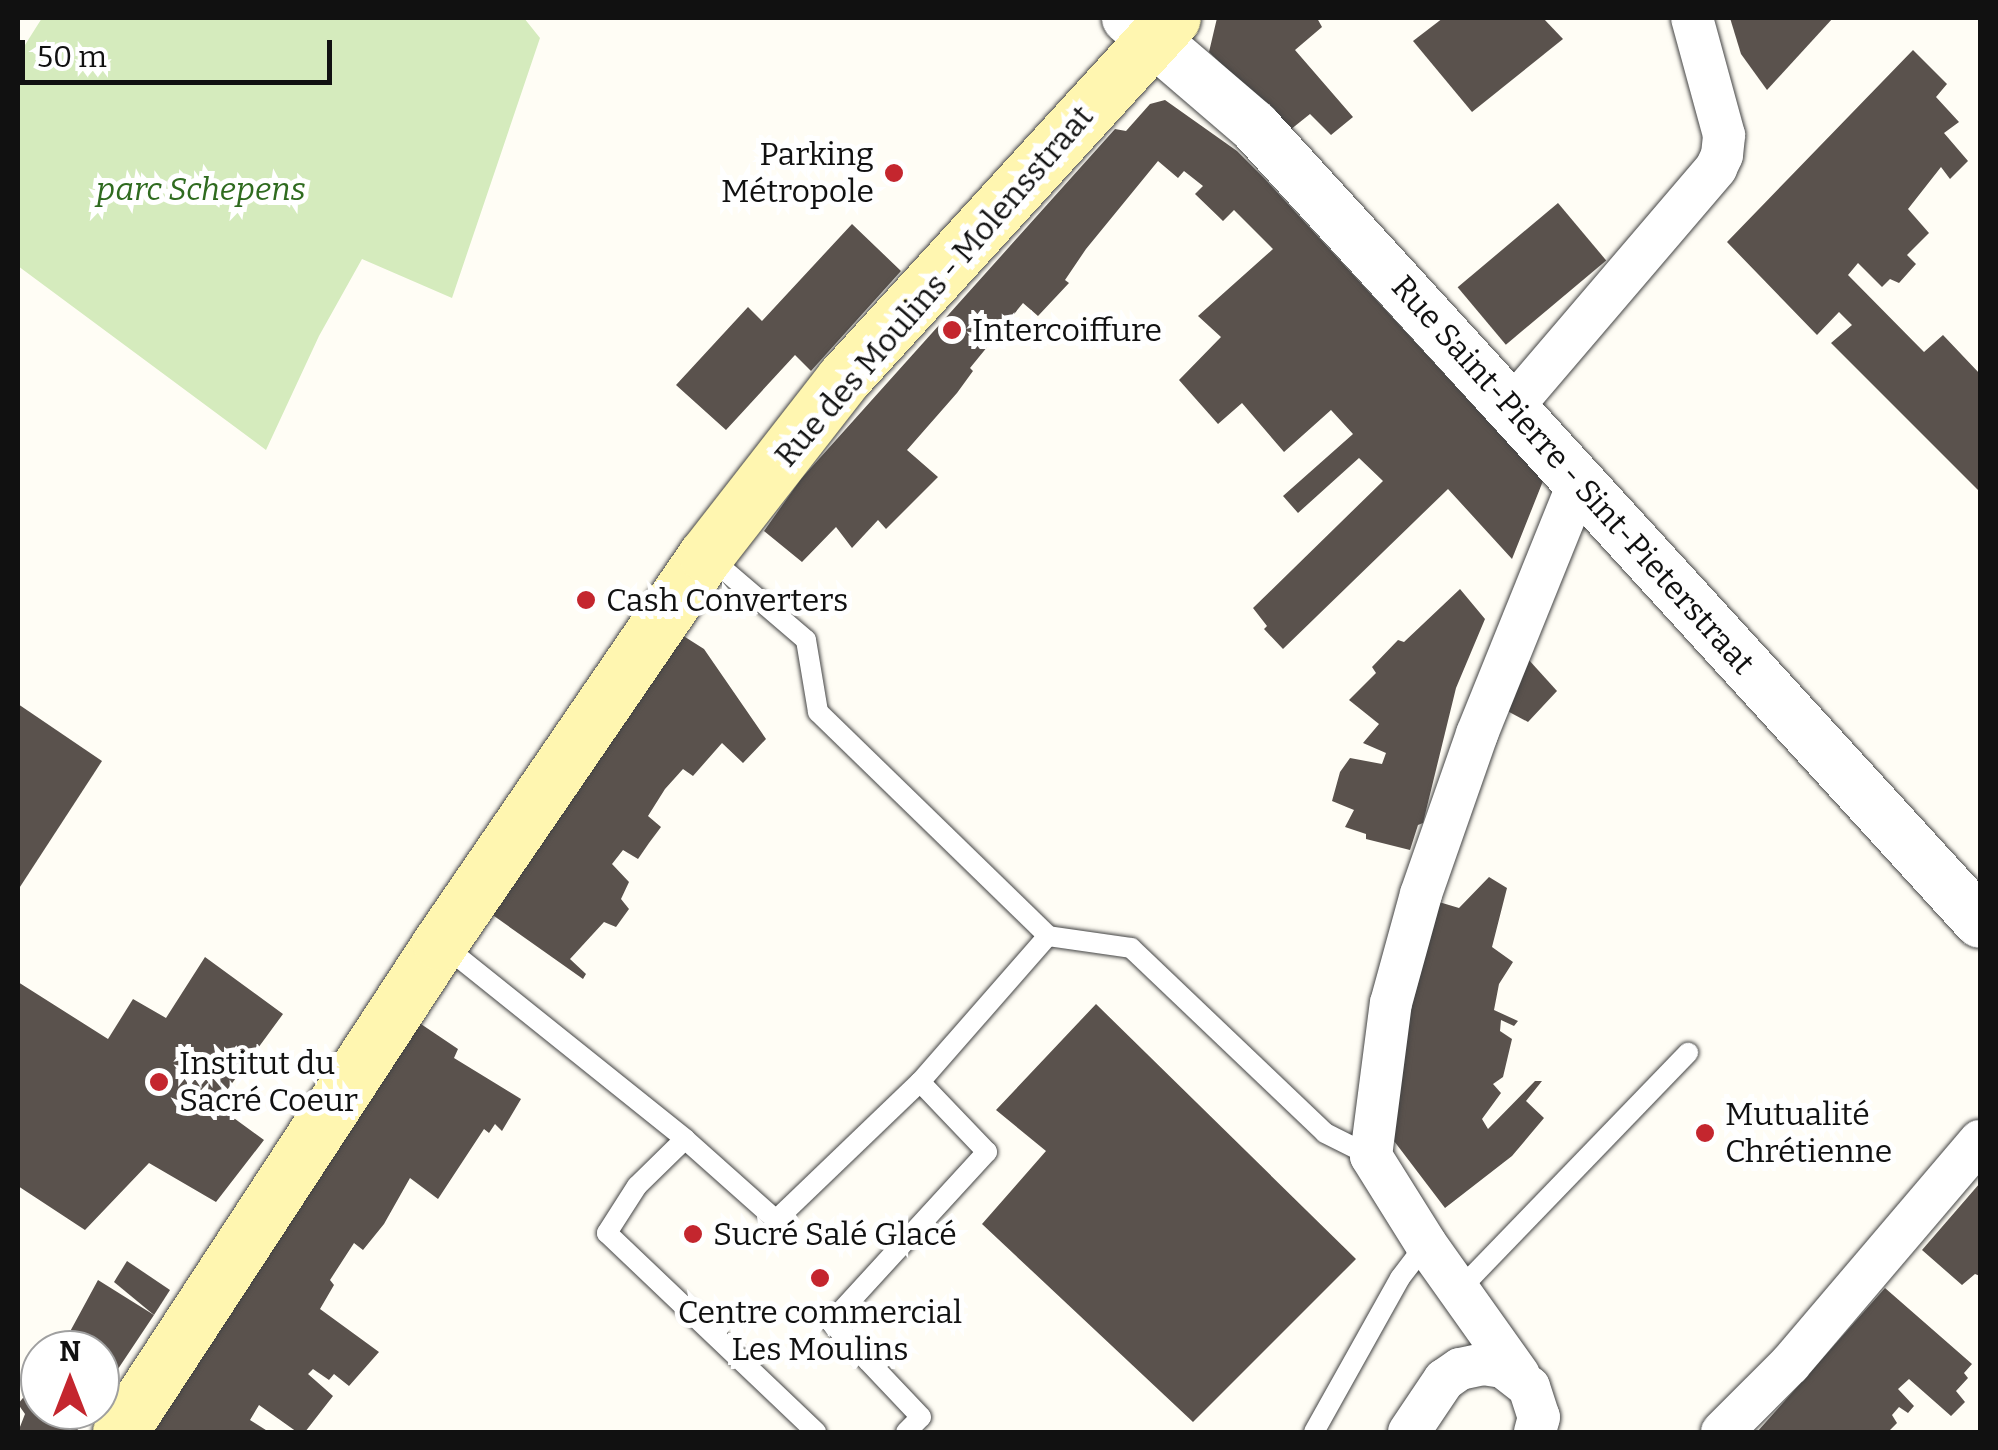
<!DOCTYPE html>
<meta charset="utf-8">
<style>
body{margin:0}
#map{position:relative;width:1998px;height:1450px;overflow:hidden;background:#fffdf5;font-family:Bitter,serif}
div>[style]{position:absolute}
.green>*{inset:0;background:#d5ebbd}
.building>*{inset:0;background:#5a524d;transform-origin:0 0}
.roads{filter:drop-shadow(0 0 2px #444) drop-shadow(0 0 2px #444)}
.service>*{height:20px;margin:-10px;padding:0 10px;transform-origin:10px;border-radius:10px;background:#fff}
.minor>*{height:42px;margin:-21px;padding:0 21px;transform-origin:21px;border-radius:21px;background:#fff}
.tertiary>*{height:52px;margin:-26px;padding:0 26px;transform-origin:26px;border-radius:26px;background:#fff}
.secondary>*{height:55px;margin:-27.5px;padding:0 27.5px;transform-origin:27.5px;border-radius:27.5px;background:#fff6b0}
.dots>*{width:28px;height:28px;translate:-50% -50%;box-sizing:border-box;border:5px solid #fff;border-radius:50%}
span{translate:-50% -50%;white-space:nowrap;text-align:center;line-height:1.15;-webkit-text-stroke:10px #fff;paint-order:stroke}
.poi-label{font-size:32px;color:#111}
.right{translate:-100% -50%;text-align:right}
.left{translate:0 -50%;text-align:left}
.park-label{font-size:32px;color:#2f6b1f;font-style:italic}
.street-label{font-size:32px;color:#111}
.frame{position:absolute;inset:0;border:20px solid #111;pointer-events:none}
.north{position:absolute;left:20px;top:1330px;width:100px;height:100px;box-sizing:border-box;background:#fff;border:2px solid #a0a0a0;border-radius:50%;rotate:0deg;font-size:28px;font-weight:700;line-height:40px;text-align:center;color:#111}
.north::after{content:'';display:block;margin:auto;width:35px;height:45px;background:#c4262e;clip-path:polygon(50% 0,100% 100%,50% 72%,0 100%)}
.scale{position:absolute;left:20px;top:40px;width:312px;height:45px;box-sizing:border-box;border:5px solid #111;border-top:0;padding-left:12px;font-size:30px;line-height:35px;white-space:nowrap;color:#111;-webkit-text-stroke:8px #fff;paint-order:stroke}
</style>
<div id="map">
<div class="green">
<div style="clip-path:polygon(42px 18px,524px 18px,540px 38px,452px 298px,362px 259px,319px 336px,266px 450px,18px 266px,18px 56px)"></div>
</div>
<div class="building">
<div style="clip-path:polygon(1217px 18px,1317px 18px,1322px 27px,1295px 50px,1353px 117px,1331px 135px,1310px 114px,1290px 130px,1209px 52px)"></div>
<div style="clip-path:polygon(1443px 18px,1543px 18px,1563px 39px,1472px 112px,1413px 41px)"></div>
<div style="clip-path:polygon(1730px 18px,1833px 18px,1767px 90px,1741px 54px)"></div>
<div style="clip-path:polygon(1913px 50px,1947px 84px,1936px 97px,1959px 122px,1944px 133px,1968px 161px,1950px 179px,1941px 167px,1908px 209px,1929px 233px,1907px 255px,1916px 264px,1899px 283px,1890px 279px,1882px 287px,1858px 263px,1848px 275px,1924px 352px,1943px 335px,1980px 374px,1980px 492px,1831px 343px,1852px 325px,1839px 312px,1817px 335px,1727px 242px)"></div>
<div style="clip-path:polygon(1165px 100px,1237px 151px,1264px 178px,1543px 481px,1512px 559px,1448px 489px,1283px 649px,1264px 629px,1267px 626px,1253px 608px,1383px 481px,1359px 458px,1298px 513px,1283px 496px,1353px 434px,1331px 410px,1284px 452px,1242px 403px,1218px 424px,1179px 380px,1221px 337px,1198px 316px,1273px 249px,1234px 210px,1223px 221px,1195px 194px,1203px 186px,1184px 171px,1178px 178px,1158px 161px,1086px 249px,1065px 280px,1069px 283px,1038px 316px,1023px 303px,970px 368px,973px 371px,957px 393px,907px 450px,938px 477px,886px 529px,878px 520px,852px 548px,836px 527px,802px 562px,764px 531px,801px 479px,1115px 129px,1126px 131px,1150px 104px)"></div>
<div style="left:1558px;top:203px;width:75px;height:131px;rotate:50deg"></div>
<div style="clip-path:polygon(852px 224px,901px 271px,811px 371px,795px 355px,726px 430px,676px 385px,748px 307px,762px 321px)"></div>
<div style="clip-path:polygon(1460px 589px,1485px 619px,1456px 688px,1423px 823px,1418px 825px,1410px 850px,1366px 839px,1366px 834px,1345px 827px,1354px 810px,1332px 801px,1340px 772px,1350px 758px,1382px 764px,1386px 753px,1363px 743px,1379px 724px,1349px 700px,1376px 673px,1372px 667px,1398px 640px,1404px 642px)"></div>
<div style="clip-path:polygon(674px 630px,704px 649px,766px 739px,743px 763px,722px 743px,693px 776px,683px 769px,665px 789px,648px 816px,661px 827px,649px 843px,638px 859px,623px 850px,612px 864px,629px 882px,621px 899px,629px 909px,616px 927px,604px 922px,570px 959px,586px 974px,583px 979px,487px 911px)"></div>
<div style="clip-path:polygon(1528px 659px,1557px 691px,1528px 722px,1498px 706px)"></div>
<div style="clip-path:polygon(18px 704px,102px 761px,18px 890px)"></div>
<div style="clip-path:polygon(1489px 877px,1507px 888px,1492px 947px,1513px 962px,1499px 984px,1494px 1010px,1518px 1021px,1514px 1026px,1501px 1020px,1500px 1031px,1512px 1039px,1503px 1077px,1493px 1084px,1501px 1093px,1482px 1119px,1488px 1129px,1535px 1081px,1542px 1081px,1526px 1101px,1544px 1118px,1512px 1156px,1445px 1208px,1391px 1137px,1393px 1079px,1439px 902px,1459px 908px)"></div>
<div style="clip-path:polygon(205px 957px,283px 1014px,216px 1105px,264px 1140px,216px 1202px,149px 1163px,85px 1230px,18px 1186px,18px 982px,108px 1039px,133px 999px,166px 1018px)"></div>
<div style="clip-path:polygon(1096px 1004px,1356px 1259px,1193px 1422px,982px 1224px,1046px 1151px,996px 1110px)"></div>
<div style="clip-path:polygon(415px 1020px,458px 1049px,454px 1058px,521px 1099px,502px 1131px,495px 1124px,489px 1133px,484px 1129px,438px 1199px,410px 1178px,384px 1224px,363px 1250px,354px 1243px,330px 1280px,334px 1285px,320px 1309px,379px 1352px,349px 1386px,334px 1374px,329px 1380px,313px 1369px,308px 1374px,333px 1396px,305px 1432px,297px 1432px,259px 1405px,250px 1420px,269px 1432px,148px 1432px)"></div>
<div style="clip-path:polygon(1980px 1183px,1980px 1276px,1975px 1274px,1962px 1285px,1922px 1250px)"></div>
<div style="clip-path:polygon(127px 1261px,170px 1290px,154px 1315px,114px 1282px)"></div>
<div style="clip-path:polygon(98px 1280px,154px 1315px,100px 1396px,100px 1350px,60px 1350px)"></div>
<div style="clip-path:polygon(1885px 1288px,1972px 1364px,1964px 1373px,1968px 1378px,1956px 1391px,1965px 1402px,1951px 1416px,1909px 1379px,1898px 1389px,1914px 1406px,1908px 1413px,1899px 1407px,1892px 1415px,1897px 1423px,1888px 1432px,1757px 1432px)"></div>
<div style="clip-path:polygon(40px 1377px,40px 1410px,91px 1410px,76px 1432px,18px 1432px,25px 1414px,18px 1404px)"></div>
</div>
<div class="roads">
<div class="service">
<div style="left:708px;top:556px;width:129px;rotate:40.6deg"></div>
<div style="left:806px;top:640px;width:73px;rotate:80.5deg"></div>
<div style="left:818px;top:712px;width:321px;rotate:44.2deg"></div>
<div style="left:1048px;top:936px;width:84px;rotate:8.2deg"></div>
<div style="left:1131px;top:948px;width:268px;rotate:43.6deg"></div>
<div style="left:1325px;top:1133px;width:51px;rotate:26.6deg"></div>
<div style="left:442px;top:944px;width:312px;rotate:38.7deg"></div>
<div style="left:685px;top:1139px;width:67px;rotate:135.6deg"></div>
<div style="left:637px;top:1186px;width:56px;rotate:122.6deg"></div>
<div style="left:607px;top:1233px;width:289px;rotate:43.6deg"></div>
<div style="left:685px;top:1139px;width:122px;rotate:41.7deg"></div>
<div style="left:776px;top:1220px;width:199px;rotate:-43.8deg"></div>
<div style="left:920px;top:1082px;width:194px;rotate:-48.8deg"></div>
<div style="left:1459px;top:1290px;width:330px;rotate:-46deg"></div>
<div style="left:906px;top:1432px;width:21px;rotate:-45deg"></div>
<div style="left:921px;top:1417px;width:131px;rotate:-133.5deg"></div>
<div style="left:831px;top:1322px;width:231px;rotate:-47.5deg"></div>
<div style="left:987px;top:1152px;width:97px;rotate:-133.7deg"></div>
<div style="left:1314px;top:1432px;width:176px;rotate:-60.8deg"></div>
<div style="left:1400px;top:1278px;width:43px;rotate:-52.6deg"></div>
</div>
<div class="minor">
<div style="left:1513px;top:406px;width:313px;rotate:-49.5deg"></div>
<div style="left:1716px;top:168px;width:14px;rotate:-65deg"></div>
<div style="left:1722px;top:155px;width:20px;rotate:-84deg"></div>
<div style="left:1724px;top:135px;width:121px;rotate:-105.3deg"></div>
<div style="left:1519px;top:1375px;width:161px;rotate:-125.4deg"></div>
<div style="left:1426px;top:1244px;width:104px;rotate:-122deg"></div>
<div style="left:1371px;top:1156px;width:154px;rotate:-82.6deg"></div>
<div style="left:1391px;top:1003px;width:113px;rotate:-74.6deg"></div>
<div style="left:1421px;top:894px;width:170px;rotate:-70.7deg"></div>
<div style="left:1477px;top:734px;width:272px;rotate:-68deg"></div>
<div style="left:1409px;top:1432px;width:63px;rotate:-56.1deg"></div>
<div style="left:1444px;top:1380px;width:19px;rotate:-35deg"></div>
<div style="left:1460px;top:1369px;width:24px;rotate:-12deg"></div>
<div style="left:1483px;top:1364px;width:20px;rotate:9deg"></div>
<div style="left:1503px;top:1367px;width:33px;rotate:38deg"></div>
<div style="left:1529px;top:1387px;width:32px;rotate:72deg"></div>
<div style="left:1539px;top:1417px;width:16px;rotate:105deg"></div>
<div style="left:1722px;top:1432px;width:96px;rotate:-45deg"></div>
<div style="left:1790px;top:1364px;width:293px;rotate:-49.6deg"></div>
</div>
<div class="tertiary">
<div style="left:1128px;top:18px;width:166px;rotate:40.6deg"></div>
<div style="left:1254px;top:126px;width:1077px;rotate:47.63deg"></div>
</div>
<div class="secondary">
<div style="left:120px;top:1432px;width:584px;rotate:-56.8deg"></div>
<div style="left:440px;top:943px;width:470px;rotate:-55.6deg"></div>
<div style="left:706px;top:555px;width:223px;rotate:-52.1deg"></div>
<div style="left:843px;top:379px;width:489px;rotate:-47.6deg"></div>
</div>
</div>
<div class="dots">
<div style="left:894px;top:173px;background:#c4262e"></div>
<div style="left:952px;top:330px;background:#c4262e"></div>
<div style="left:586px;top:600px;background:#c4262e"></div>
<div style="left:159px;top:1082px;background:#c4262e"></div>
<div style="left:1705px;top:1133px;background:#c4262e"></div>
<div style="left:693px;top:1234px;background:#c4262e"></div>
<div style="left:820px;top:1278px;background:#c4262e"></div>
</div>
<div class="poi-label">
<span class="right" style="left:874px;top:173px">Parking<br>Métropole</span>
<span class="left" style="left:972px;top:330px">Intercoiffure</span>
<span class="left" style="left:606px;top:600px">Cash Converters</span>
<span class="left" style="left:179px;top:1082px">Institut du<br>Sacré Coeur</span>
<span class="left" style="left:1725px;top:1133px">Mutualité<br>Chrétienne</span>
<span class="left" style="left:713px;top:1234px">Sucré Salé Glacé</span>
<span style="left:820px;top:1331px">Centre commercial<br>Les Moulins</span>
</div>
<div class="park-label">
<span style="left:201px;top:189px">parc Schepens</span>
</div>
<div class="street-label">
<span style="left:934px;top:286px;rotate:-49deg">Rue des Moulins - Molensstraat</span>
<span style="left:1573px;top:475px;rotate:48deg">Rue Saint-Pierre - Sint-Pieterstraat</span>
</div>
<div class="frame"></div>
<div class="north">N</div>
<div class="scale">50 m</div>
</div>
